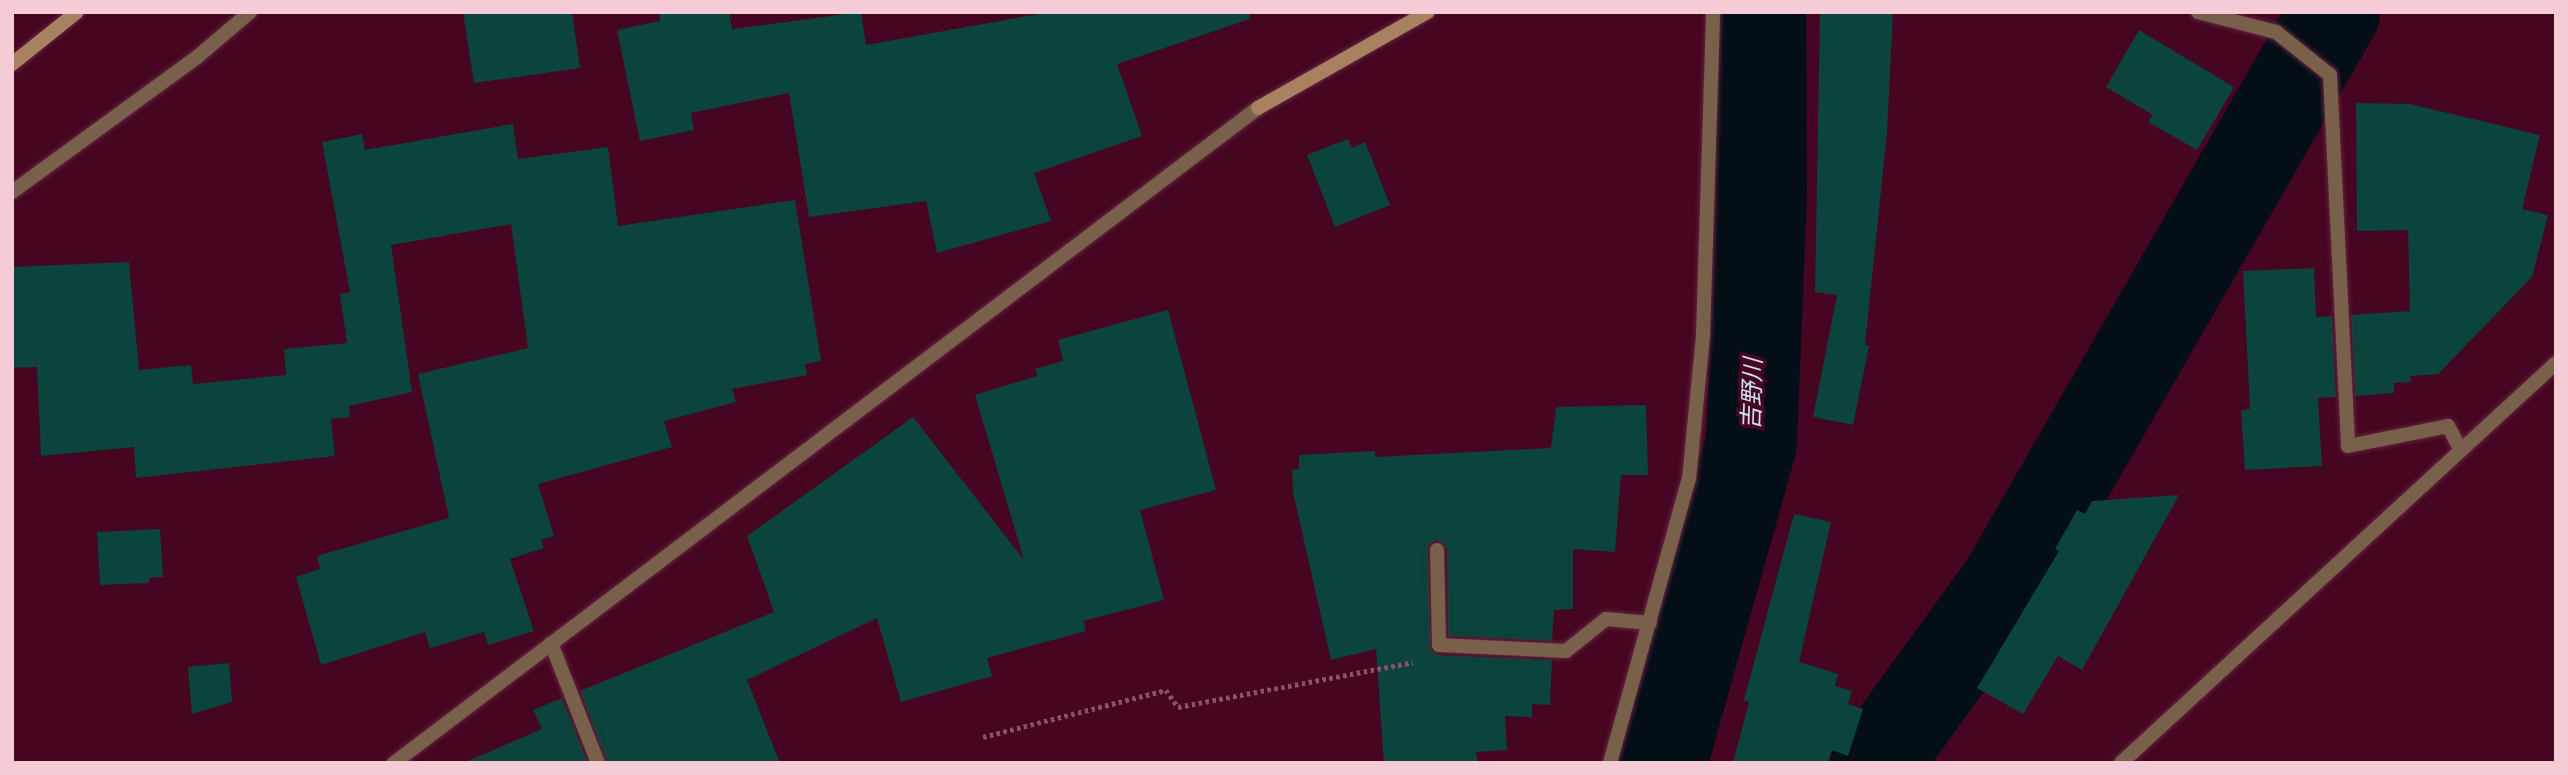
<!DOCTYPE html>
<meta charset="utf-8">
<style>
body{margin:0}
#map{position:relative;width:2568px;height:775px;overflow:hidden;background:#460521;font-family:Karla,"Noto Sans JP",sans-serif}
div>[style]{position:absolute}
.river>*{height:91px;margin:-45.5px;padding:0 45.5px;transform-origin:45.5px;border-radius:45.5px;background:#040e17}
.building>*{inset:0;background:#0a443c}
.path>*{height:4.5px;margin-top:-2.25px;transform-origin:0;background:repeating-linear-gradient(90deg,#8a5267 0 3.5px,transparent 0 7px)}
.roads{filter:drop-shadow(0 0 2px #62253e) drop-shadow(0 0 2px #62253e)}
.lane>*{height:14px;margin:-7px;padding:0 7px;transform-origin:7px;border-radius:7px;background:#78604b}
.street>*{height:14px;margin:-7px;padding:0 7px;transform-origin:7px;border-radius:7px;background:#78604b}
.secondary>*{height:14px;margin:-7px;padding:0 7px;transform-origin:7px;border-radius:7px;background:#a78160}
span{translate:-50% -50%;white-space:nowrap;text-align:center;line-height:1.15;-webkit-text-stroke:7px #460521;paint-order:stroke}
.water-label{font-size:24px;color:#cbe0f0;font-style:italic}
.frame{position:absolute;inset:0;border:14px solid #f5ccd6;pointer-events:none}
</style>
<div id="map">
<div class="river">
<div style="left:1661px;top:763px;width:332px;rotate:-74.3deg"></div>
<div style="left:1751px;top:443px;width:252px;rotate:-87.7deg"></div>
<div style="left:1761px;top:191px;width:179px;rotate:-90.3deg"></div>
<div style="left:1875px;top:763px;width:221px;rotate:-54deg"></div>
<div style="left:2005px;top:584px;width:660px;rotate:-60.09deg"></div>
</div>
<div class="building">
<div style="clip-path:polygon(463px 12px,572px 12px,580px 68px,474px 83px)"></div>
<div style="clip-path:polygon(659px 12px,729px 12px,732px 29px,861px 12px,866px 45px,1050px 12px,1249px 12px,1250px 19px,1117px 64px,1142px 136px,1034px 173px,1051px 221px,937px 253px,926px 201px,809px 217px,789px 93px,691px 113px,694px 130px,640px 141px,617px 30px,660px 21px)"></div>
<div style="clip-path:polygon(1820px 12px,1893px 12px,1887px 133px,1865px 345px,1869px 346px,1853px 425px,1813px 417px,1837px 295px,1815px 292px)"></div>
<div style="clip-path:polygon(2139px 30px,2234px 87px,2197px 150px,2148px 122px,2153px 115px,2106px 87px)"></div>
<div style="clip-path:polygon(2356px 103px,2410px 104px,2540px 135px,2522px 209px,2548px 215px,2532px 277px,2438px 374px,2410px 376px,2411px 382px,2394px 383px,2394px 393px,2355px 396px,2351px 315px,2410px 311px,2408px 230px,2357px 231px)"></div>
<div style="clip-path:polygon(513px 124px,518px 159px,608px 147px,618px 226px,795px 200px,821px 361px,805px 364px,807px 375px,732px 389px,736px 402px,664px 421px,672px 447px,538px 484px,554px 536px,541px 540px,544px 548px,510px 559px,534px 631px,488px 645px,484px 632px,430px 648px,425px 632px,321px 665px,296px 577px,320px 569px,317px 556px,449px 518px,418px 374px,528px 348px,511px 224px,391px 245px,412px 392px,349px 406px,350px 417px,331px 419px,335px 456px,136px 478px,134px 447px,41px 456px,37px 367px,12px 368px,12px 267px,129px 262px,139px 370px,191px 365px,193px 384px,286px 375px,284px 349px,347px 343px,340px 294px,350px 292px,322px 142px,362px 134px,365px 150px)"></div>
<div style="clip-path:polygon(1348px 139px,1352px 148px,1365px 142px,1390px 205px,1335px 227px,1307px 155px)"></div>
<div style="clip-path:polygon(2314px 268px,2316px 317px,2332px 316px,2336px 397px,2318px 398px,2322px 466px,2245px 470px,2241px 410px,2250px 409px,2243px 271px)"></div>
<div style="clip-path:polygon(1168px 310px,1216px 490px,1140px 510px,1164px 600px,1083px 621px,1086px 631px,987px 658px,992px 676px,901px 702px,877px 618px,747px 680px,780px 763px,607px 763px,580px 691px,774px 612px,747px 536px,913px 417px,1024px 560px,975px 395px,1037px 376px,1035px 369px,1063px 361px,1058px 340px)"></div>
<div style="clip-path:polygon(1646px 405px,1648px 475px,1621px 475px,1615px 552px,1573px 549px,1573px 609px,1554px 610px,1552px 641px,1448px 636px,1447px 549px,1437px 540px,1428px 546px,1431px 650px,1439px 655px,1552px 660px,1550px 705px,1532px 704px,1532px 717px,1505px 716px,1507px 750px,1476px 752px,1478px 763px,1384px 763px,1376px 649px,1331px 660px,1293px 492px,1292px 470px,1299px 469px,1299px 455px,1375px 451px,1375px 457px,1551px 448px,1556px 407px)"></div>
<div style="clip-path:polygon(2179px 495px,2082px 670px,2058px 656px,2023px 714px,1977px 688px,2059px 551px,2055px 549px,2077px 510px,2085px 514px,2092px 501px)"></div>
<div style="clip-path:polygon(1794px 514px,1831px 522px,1799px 662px,1838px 674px,1835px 686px,1852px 691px,1848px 704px,1863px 709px,1848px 756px,1832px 750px,1828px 763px,1733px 763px,1749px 702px,1744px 700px)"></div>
<div style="clip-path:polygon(160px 529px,163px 577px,149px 578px,149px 583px,100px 585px,97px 532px)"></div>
<div style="clip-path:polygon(229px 663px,232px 702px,192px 714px,188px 667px)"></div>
<div style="clip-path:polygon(562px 698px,588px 763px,463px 763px,542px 729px,533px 710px)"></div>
</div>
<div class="path">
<div style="left:983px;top:737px;width:189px;rotate:-14.4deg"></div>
<div style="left:1166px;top:690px;width:21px;rotate:55deg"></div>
<div style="left:1178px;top:707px;width:239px;rotate:-10.8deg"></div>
</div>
<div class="roads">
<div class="lane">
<div style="left:1437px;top:550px;width:95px;rotate:88.8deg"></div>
<div style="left:1439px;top:645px;width:127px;rotate:2.7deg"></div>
<div style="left:1566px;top:651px;width:51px;rotate:-38.7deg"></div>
<div style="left:1606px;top:619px;width:44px;rotate:5.2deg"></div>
</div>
<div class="street">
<div style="left:2198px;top:12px;width:81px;rotate:14.4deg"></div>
<div style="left:2276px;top:32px;width:69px;rotate:38.5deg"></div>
<div style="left:2330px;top:75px;width:371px;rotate:87.2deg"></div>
<div style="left:2348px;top:446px;width:102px;rotate:-11.3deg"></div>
<div style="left:2448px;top:426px;width:24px;rotate:62deg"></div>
<div style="left:12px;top:192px;width:228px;rotate:-36.1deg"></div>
<div style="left:196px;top:58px;width:71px;rotate:-40.4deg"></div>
<div style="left:551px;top:643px;width:129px;rotate:68.6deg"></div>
<div style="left:394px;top:763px;width:1084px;rotate:-37.17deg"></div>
<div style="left:1610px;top:763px;width:295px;rotate:-74.5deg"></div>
<div style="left:1689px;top:479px;width:145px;rotate:-84.4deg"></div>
<div style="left:1703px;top:335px;width:323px;rotate:-88.2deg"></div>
<div style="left:2121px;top:763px;width:591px;rotate:-42.6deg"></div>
</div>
<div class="secondary">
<div style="left:12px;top:64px;width:83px;rotate:-38.7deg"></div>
<div style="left:1258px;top:108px;width:195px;rotate:-29.5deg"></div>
</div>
</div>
<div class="water-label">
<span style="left:1753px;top:394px;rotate:-88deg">吉野川</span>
</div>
<div class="frame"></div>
</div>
